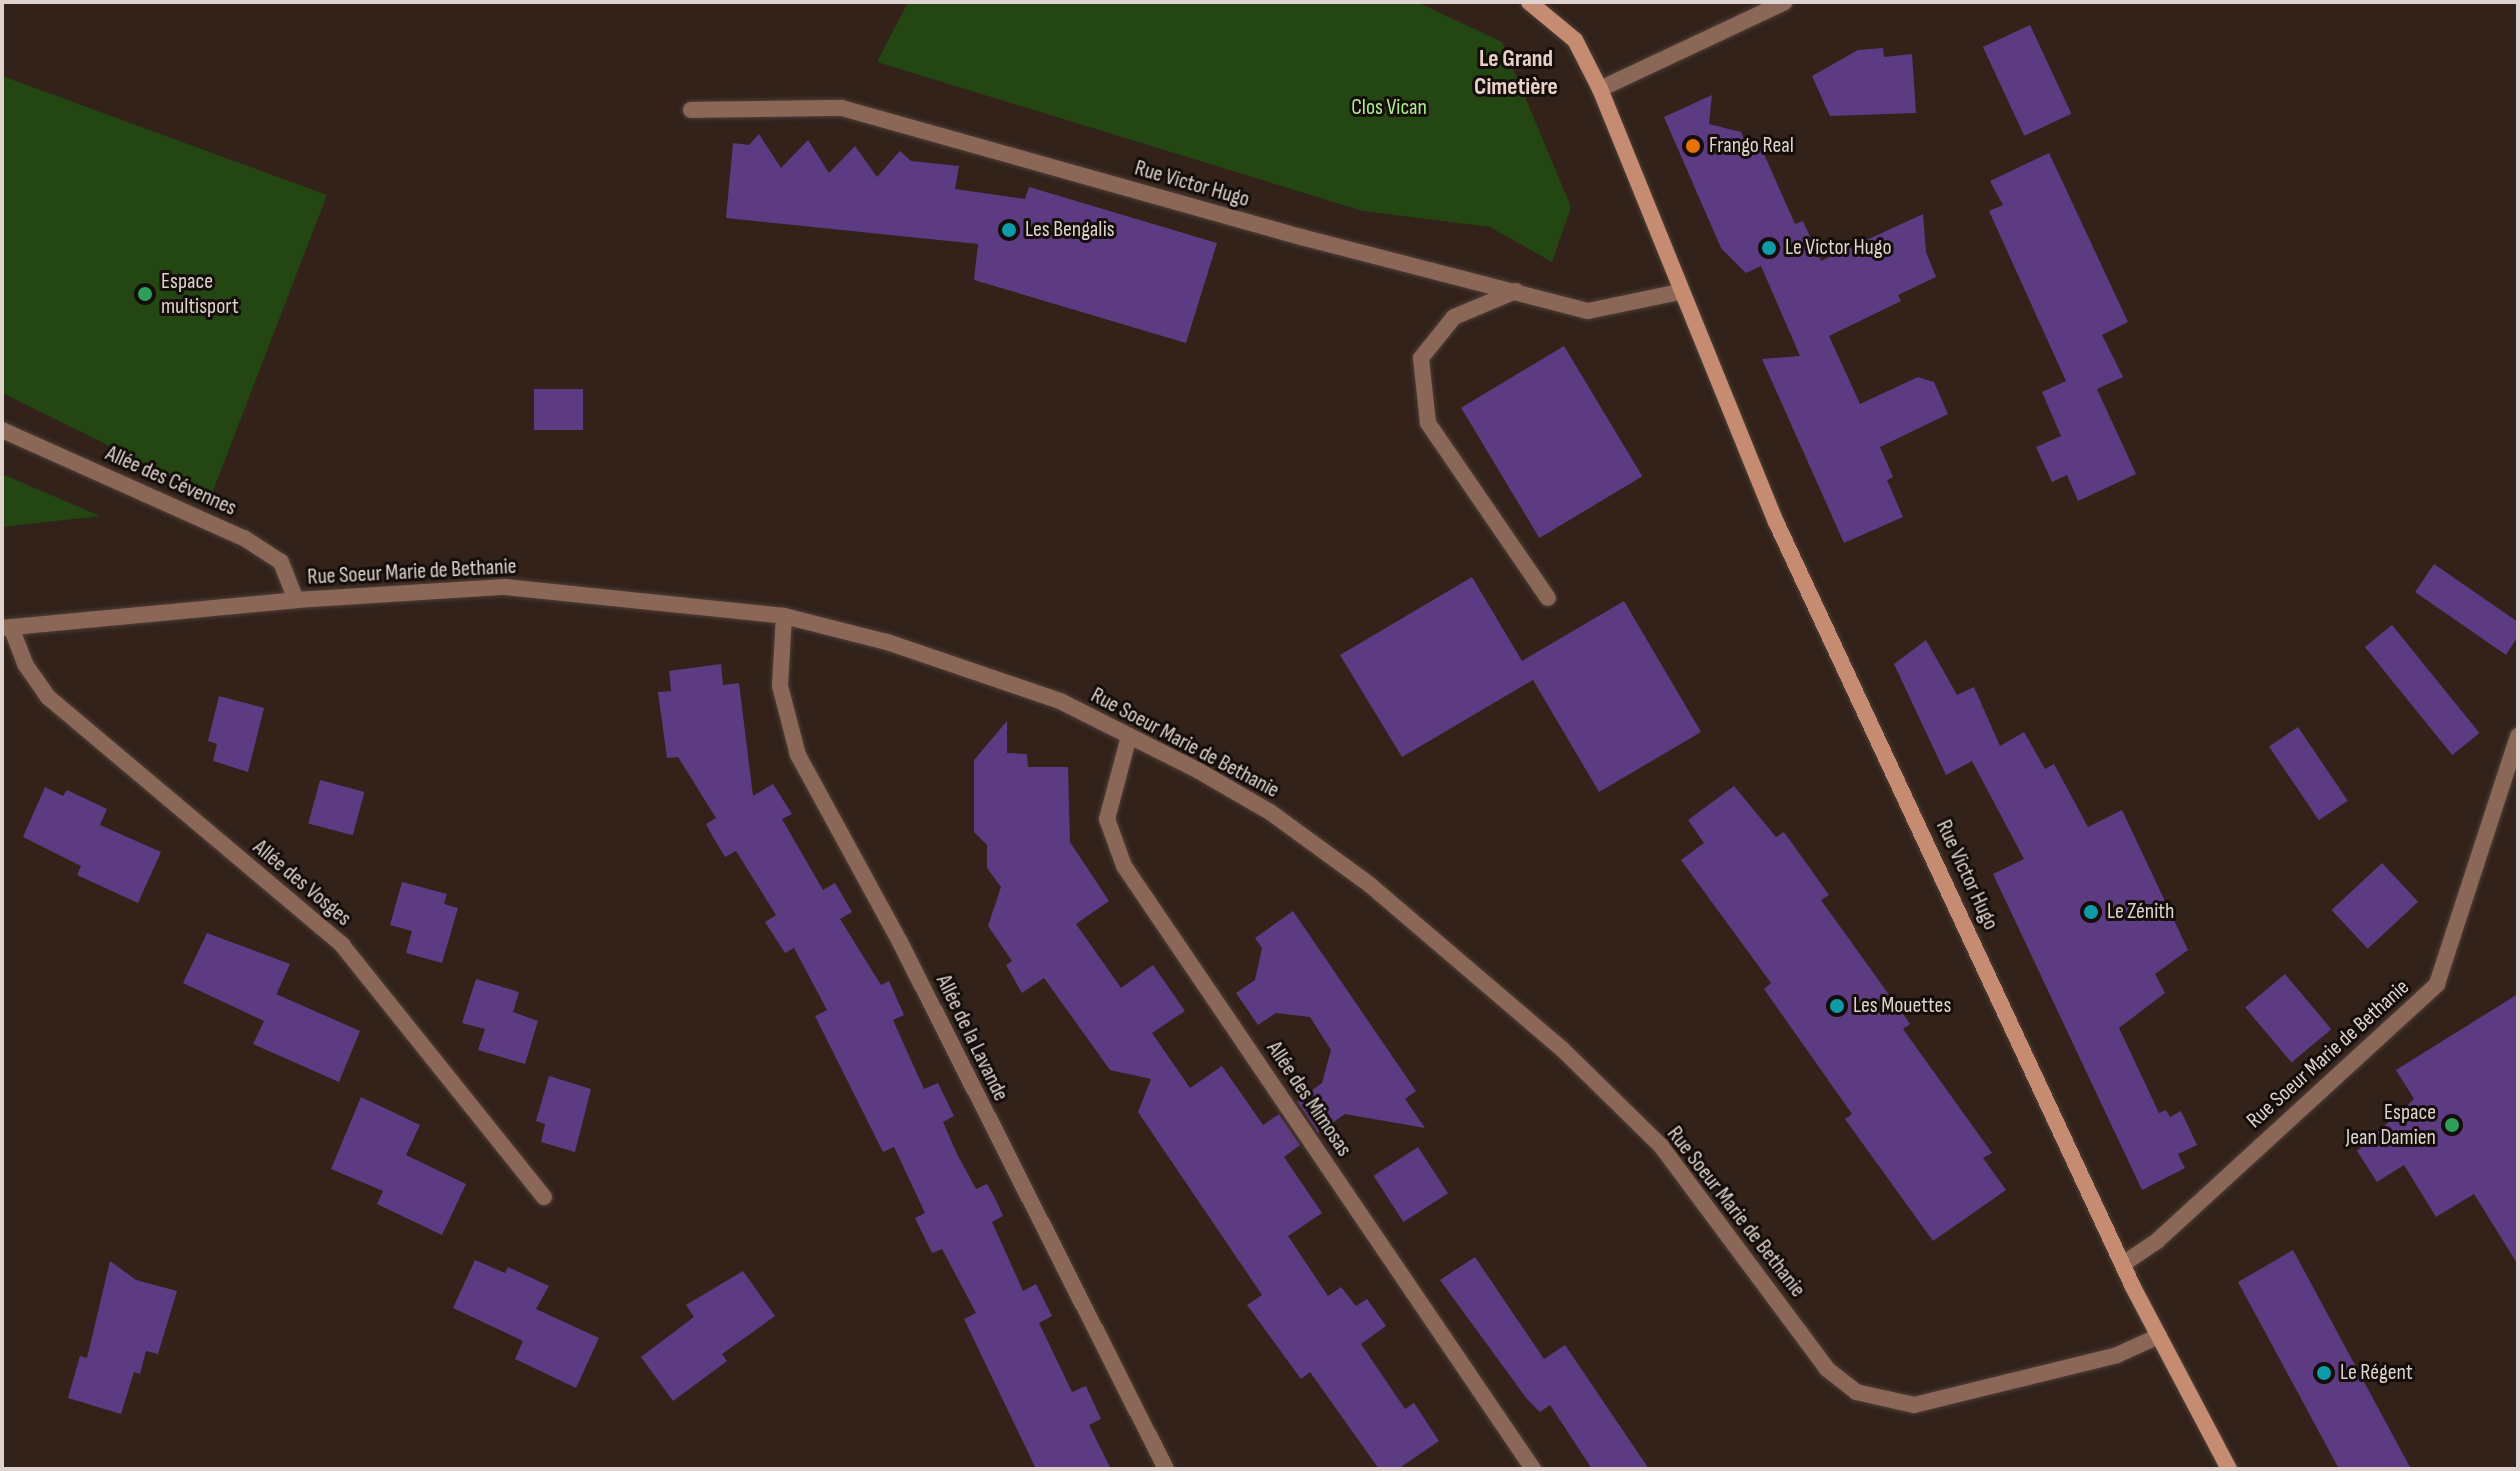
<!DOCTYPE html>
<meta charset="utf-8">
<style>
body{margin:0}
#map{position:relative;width:2520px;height:1471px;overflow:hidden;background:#32221a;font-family:"Sofia Sans Condensed",sans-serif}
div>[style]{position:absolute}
.green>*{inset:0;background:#244612}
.building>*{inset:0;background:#5d3b82;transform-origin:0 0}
.roads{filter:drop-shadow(0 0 2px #4e3e37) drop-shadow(0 0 2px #4e3e37)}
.minor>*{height:16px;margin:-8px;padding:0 8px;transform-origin:8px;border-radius:8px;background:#8b6757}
.tertiary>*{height:16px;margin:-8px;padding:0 8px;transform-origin:8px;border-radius:8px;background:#8b6757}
.secondary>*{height:16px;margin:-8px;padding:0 8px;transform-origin:8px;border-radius:8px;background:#c58c71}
.dots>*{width:22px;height:22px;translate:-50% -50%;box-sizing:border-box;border:4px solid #140d0a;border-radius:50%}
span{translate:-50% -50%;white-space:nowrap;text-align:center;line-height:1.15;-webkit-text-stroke:6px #140d0a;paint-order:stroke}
.park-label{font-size:22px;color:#aaef8b}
.poi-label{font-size:22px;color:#ded3ce}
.left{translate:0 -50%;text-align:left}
.right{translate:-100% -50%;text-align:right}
.street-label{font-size:22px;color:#ded3ce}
.neighbourhood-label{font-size:24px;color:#e8d2c7;font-weight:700}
.frame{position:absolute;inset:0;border:4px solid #ded3ce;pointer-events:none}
</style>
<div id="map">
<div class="green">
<div style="clip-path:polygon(908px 2px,1417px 2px,1502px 42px,1571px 207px,1552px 262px,1490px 227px,1363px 211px,877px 62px)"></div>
<div style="clip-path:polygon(2px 76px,327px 195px,211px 496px,2px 393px)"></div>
<div style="clip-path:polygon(2px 474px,100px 516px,2px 527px)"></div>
</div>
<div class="building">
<div style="left:2030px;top:25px;width:98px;height:52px;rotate:65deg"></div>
<div style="clip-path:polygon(1883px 48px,1884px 57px,1912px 54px,1916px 113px,1830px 116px,1812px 76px,1858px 50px)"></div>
<div style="clip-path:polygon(1712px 95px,1709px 124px,1741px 132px,1749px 150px,1760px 145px,1795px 224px,1803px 221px,1821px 261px,1923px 214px,1926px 252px,1936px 277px,1898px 295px,1901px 301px,1829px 336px,1860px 404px,1918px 377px,1934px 382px,1948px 414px,1880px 447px,1893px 477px,1887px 480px,1903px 517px,1844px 543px,1762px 359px,1800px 356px,1761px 266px,1746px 273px,1721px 248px,1664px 117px)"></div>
<div style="clip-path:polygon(759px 134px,781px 168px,808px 140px,829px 173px,855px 146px,877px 177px,900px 151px,911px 161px,959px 166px,955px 189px,1025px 199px,1029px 187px,1217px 243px,1186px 343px,974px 280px,978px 244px,726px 218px,733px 143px,749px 145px)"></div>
<div style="clip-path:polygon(2049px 153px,2128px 322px,2102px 335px,2123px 377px,2097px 389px,2136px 474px,2078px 501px,2067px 475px,2052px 482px,2036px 447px,2061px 436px,2042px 392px,2066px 381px,1989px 211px,2003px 205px,1990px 181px)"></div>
<div style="left:1564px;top:346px;width:152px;height:120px;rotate:59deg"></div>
<div style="left:534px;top:389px;width:49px;height:41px"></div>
<div style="clip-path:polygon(2434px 564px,2518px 622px,2518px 636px,2506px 655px,2415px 592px)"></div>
<div style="clip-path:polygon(1472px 577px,1522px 661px,1624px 601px,1701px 732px,1599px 792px,1533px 680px,1402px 757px,1340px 655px)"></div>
<div style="left:2392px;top:625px;width:139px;height:35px;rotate:51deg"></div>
<div style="clip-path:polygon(1926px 640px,1957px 695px,1974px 687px,2000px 746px,2024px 732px,2045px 769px,2054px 764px,2088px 827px,2122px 810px,2188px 950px,2155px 974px,2165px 993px,2119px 1028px,2159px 1113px,2166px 1110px,2170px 1117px,2181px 1111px,2197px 1145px,2178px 1154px,2185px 1168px,2142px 1190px,1993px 874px,2024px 859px,1972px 761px,1946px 775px,1894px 664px)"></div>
<div style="clip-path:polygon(721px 664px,723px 685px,739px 683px,753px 796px,773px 784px,792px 814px,782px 819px,823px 890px,835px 883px,852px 912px,840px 919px,881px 985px,889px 981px,904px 1015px,893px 1020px,924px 1089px,938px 1083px,954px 1116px,943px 1122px,957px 1154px,976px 1189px,987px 1184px,996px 1200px,1003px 1216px,992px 1222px,1023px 1291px,1036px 1284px,1052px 1316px,1039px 1323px,1072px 1392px,1086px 1386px,1101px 1419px,1089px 1425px,1111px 1469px,1036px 1469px,964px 1319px,976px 1313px,942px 1249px,932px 1253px,915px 1218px,925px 1213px,894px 1147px,883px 1152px,815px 1016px,827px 1010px,794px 948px,785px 953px,765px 922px,776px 915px,736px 851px,725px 857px,713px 837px,706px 824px,716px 818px,678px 757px,667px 758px,658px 692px,671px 691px,669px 671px)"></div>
<div style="clip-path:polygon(219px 696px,264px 708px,248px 772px,213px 761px,217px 744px,208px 741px)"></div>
<div style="clip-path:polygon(1007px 721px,1007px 753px,1027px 754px,1028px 767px,1068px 767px,1070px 842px,1109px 901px,1076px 924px,1121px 988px,1153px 965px,1185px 1011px,1152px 1033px,1190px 1088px,1222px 1066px,1263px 1125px,1279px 1114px,1300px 1145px,1284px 1157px,1322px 1213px,1288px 1236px,1328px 1296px,1341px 1287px,1356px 1306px,1367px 1299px,1386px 1326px,1361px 1344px,1405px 1409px,1414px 1403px,1439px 1441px,1398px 1469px,1379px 1469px,1310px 1372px,1301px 1379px,1247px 1305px,1262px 1295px,1138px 1112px,1151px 1079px,1110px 1070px,1044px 978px,1022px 993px,1006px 965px,1012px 961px,988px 926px,1001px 887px,987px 868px,987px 845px,974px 832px,974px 760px)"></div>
<div style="left:2298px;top:727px;width:89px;height:35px;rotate:56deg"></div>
<div style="left:320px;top:780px;width:46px;height:45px;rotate:15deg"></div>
<div style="clip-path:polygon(1734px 786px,1776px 837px,1784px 832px,1829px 895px,1821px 900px,1910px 1024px,1903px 1029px,1992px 1153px,1983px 1158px,2006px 1190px,1933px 1241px,1845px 1119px,1852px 1114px,1764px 989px,1771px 983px,1681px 860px,1704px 843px,1688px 820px)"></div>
<div style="clip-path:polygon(45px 787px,63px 796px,67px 790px,107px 809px,100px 825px,161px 852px,138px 903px,77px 875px,81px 866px,23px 837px)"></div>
<div style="left:2382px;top:863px;width:53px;height:69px;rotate:47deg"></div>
<div style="clip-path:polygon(402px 882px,447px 894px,444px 904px,458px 908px,442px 963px,406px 953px,412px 931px,390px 925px)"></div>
<div style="clip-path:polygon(1293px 911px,1416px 1091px,1405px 1099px,1425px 1128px,1345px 1114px,1318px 1133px,1297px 1101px,1322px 1083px,1331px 1050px,1310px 1017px,1276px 1013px,1258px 1025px,1236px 993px,1255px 980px,1262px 948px,1255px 938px)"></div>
<div style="clip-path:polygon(207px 933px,290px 964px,268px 1013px,276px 994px,360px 1031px,339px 1082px,253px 1044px,264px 1021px,183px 983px)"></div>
<div style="left:2285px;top:974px;width:72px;height:52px;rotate:50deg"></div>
<div style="clip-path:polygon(476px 979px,519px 992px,513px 1012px,538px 1021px,525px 1064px,478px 1050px,485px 1029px,462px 1023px)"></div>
<div style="clip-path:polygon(2518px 994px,2518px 1265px,2474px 1194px,2436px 1217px,2404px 1165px,2377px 1182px,2357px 1151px,2414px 1099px,2396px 1070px)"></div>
<div style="clip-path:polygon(549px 1076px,591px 1089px,575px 1152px,541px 1142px,545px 1124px,536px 1121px)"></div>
<div style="clip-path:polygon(361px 1097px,420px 1125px,406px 1155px,466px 1184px,442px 1235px,377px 1204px,383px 1191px,331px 1169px)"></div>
<div style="left:1418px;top:1147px;width:55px;height:53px;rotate:57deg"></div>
<div style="clip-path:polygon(2293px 1250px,2411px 1469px,2339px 1469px,2238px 1282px)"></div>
<div style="clip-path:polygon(1475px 1257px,1544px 1359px,1565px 1345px,1649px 1469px,1592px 1469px,1550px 1405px,1540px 1412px,1527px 1399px,1440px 1280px)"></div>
<div style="clip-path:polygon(475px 1260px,505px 1273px,508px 1267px,549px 1286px,536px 1309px,599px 1338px,576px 1388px,515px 1359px,523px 1341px,453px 1308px)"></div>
<div style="clip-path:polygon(110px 1261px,136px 1280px,177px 1291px,158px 1354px,146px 1351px,140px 1374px,134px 1372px,121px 1414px,68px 1398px,80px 1356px,87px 1358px)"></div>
<div style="clip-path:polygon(743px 1271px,775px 1316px,722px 1354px,727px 1361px,673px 1401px,641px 1357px,694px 1317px,686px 1305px)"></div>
</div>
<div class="roads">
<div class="minor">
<div style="left:691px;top:110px;width:151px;rotate:-0.8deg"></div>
<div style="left:842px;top:108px;width:477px;rotate:15.7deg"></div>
<div style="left:1301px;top:237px;width:296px;rotate:14.5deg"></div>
<div style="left:1588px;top:311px;width:94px;rotate:-11.7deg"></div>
<div style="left:1516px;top:291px;width:67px;rotate:157.2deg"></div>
<div style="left:1454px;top:317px;width:53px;rotate:128.8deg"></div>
<div style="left:1421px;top:358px;width:65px;rotate:83.9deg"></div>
<div style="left:1428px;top:423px;width:212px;rotate:55.6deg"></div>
<div style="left:2px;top:430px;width:265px;rotate:24.1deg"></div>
<div style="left:244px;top:538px;width:44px;rotate:33deg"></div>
<div style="left:281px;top:562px;width:41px;rotate:68.5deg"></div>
<div style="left:784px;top:616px;width:70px;rotate:93.3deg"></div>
<div style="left:780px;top:686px;width:71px;rotate:75.4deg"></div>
<div style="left:798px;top:755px;width:213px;rotate:61.4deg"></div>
<div style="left:900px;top:942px;width:590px;rotate:63.22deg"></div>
<div style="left:11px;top:627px;width:40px;rotate:69deg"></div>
<div style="left:25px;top:664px;width:40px;rotate:55.1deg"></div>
<div style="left:48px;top:697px;width:385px;rotate:40.1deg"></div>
<div style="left:342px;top:945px;width:323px;rotate:51.3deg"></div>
<div style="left:2px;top:628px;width:295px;rotate:-5.4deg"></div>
<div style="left:296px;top:600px;width:209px;rotate:-3.6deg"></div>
<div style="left:505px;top:587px;width:281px;rotate:5.9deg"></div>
<div style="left:784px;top:616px;width:106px;rotate:14.2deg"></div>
<div style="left:887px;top:642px;width:183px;rotate:18.8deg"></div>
<div style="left:1060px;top:701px;width:156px;rotate:26.7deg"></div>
<div style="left:1199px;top:771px;width:82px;rotate:30deg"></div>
<div style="left:1270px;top:812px;width:124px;rotate:36.1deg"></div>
<div style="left:1370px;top:885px;width:253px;rotate:40.5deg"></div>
<div style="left:1562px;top:1049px;width:139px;rotate:44.4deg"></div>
<div style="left:1661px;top:1146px;width:278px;rotate:53.3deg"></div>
<div style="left:1827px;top:1369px;width:37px;rotate:38deg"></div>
<div style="left:1856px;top:1392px;width:59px;rotate:12.6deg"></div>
<div style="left:1914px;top:1405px;width:209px;rotate:-13.8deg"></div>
<div style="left:2117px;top:1355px;width:46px;rotate:-24.3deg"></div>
<div style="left:1129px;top:736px;width:86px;rotate:104.8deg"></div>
<div style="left:1107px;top:819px;width:50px;rotate:70.1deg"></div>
<div style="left:1124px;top:866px;width:729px;rotate:55.85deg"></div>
<div style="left:2123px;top:1264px;width:41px;rotate:-34.1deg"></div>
<div style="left:2157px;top:1241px;width:380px;rotate:-42.5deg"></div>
<div style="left:2437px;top:984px;width:261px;rotate:-71.9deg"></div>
</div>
<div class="tertiary">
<div style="left:1600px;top:89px;width:204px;rotate:-25.2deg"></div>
</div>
<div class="secondary">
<div style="left:1529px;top:2px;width:60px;rotate:39.6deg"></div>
<div style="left:1575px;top:40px;width:55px;rotate:63deg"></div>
<div style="left:1600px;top:89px;width:467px;rotate:67.9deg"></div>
<div style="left:1776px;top:522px;width:844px;rotate:64.98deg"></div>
<div style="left:2133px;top:1287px;width:206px;rotate:62.2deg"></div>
</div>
</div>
<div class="dots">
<div style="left:1693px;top:146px;background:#e8710a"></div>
<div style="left:1009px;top:230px;background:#0f9aa8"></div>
<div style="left:1769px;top:248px;background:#0f9aa8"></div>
<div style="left:145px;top:294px;background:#2e9e5b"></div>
<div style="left:2091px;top:912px;background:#0f9aa8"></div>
<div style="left:1837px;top:1006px;background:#0f9aa8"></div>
<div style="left:2452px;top:1125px;background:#2e9e5b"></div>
<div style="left:2324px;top:1373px;background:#0f9aa8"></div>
</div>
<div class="park-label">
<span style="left:1389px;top:108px">Clos Vican</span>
</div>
<div class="poi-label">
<span class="left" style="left:1709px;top:146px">Frango Real</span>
<span class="left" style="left:1025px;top:230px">Les Bengalis</span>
<span class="left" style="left:1785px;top:248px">Le Victor Hugo</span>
<span class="left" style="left:161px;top:294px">Espace<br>multisport</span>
<span class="left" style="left:2107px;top:912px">Le Zénith</span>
<span class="left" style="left:1853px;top:1006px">Les Mouettes</span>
<span class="right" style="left:2436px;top:1125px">Espace<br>Jean Damien</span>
<span class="left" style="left:2340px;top:1373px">Le Régent</span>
</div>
<div class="street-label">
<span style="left:1192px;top:184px;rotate:16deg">Rue Victor Hugo</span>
<span style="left:171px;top:481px;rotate:24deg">Allée des Cévennes</span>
<span style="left:412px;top:572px;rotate:-3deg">Rue Soeur Marie de Bethanie</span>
<span style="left:1185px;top:743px;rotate:28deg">Rue Soeur Marie de Bethanie</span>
<span style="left:1967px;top:875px;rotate:65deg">Rue Victor Hugo</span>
<span style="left:302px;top:883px;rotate:40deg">Allée des Vosges</span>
<span style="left:972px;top:1038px;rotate:64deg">Allée de la Lavande</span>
<span style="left:2328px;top:1054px;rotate:-42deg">Rue Soeur Marie de Bethanie</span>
<span style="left:1309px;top:1099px;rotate:56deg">Allée des Mimosas</span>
<span style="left:1736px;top:1212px;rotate:52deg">Rue Soeur Marie de Bethanie</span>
</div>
<div class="neighbourhood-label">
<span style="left:1516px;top:73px">Le Grand<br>Cimetière</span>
</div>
<div class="frame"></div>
</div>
